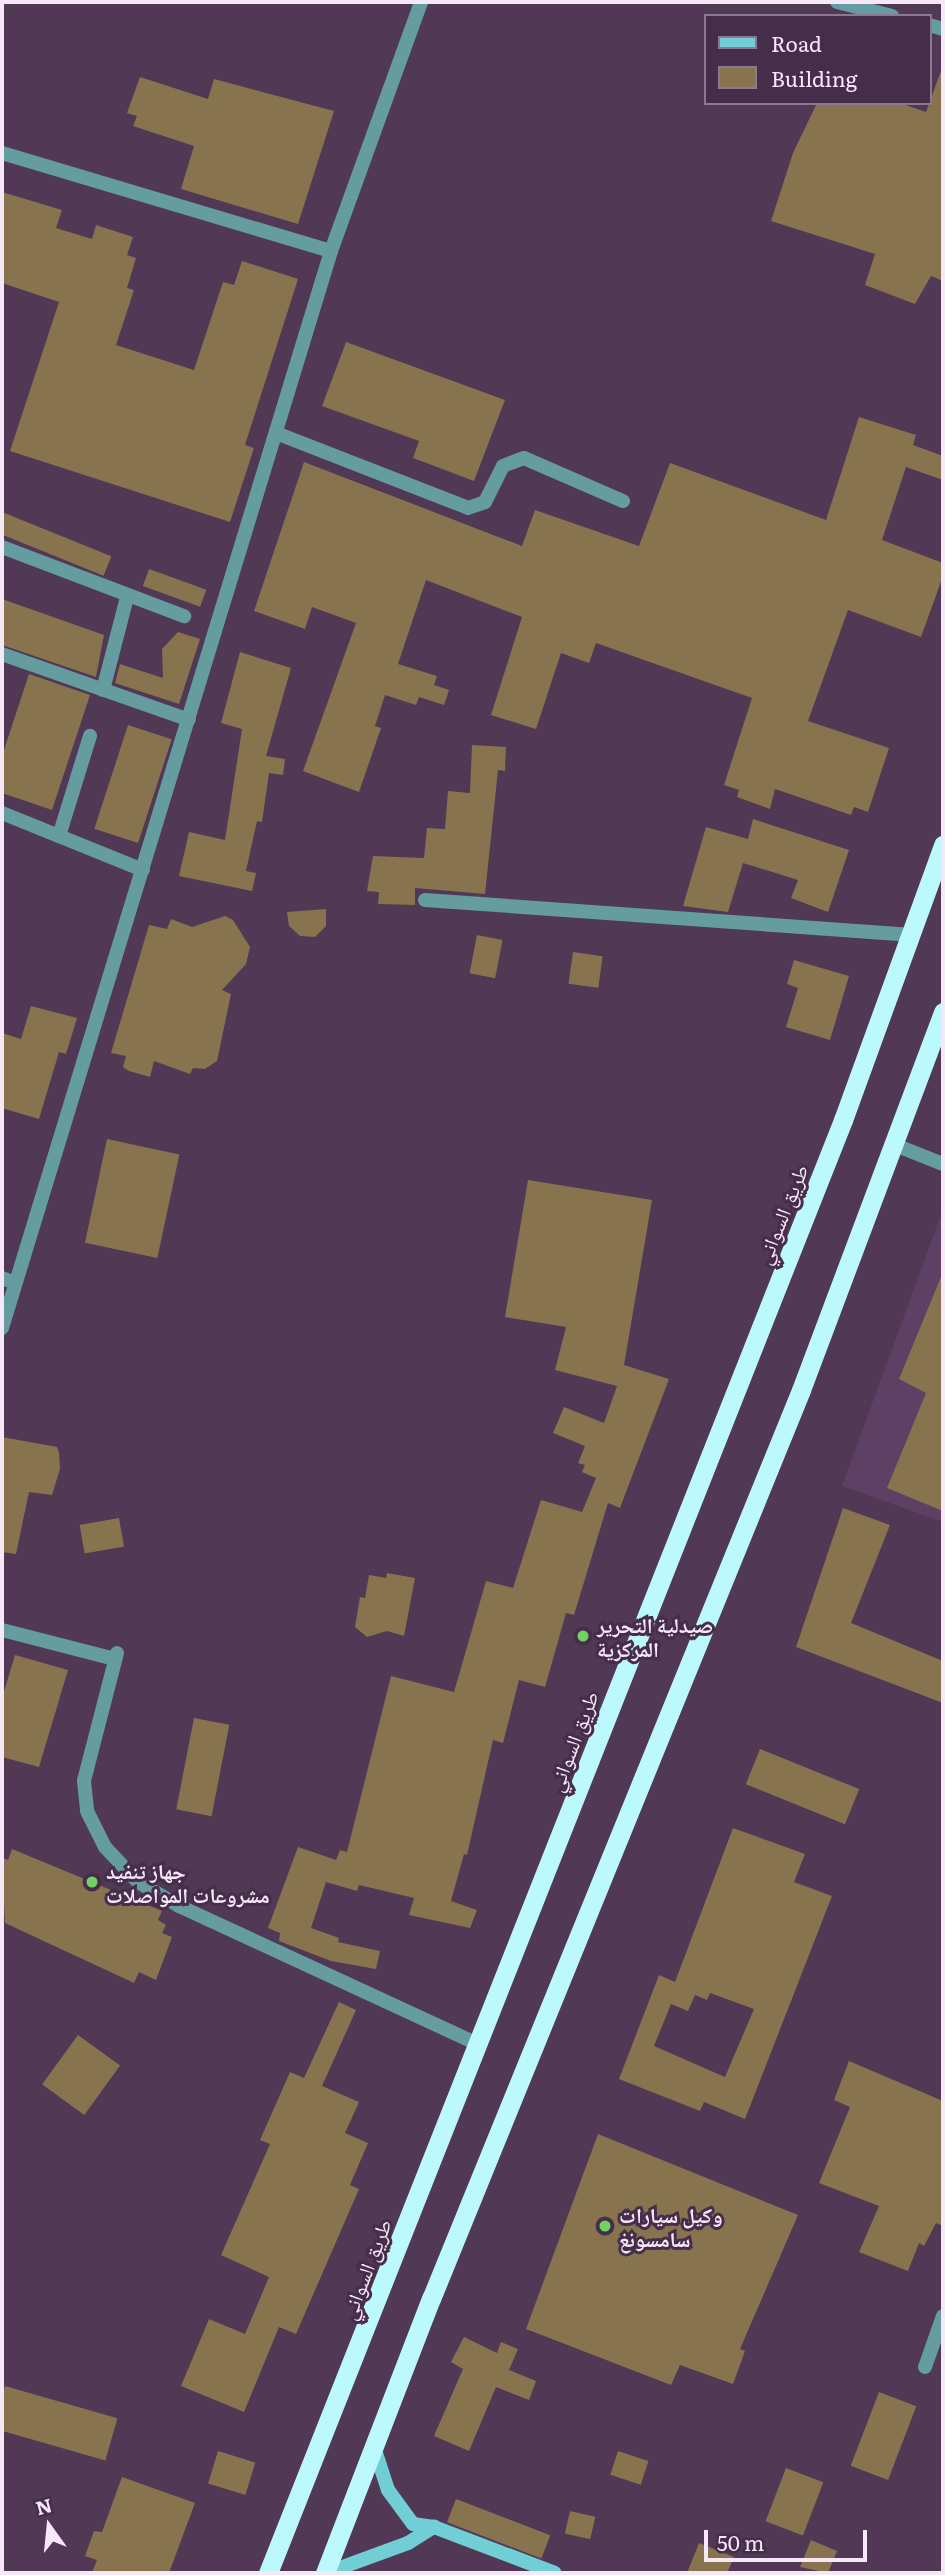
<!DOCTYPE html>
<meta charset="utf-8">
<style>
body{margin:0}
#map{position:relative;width:945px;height:2575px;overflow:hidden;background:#513855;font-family:Literata,"Noto Naskh Arabic",serif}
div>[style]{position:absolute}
.built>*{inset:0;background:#5d4063}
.building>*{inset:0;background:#88734f;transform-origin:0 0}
.minor>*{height:14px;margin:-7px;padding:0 7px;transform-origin:7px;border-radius:7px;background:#659ca0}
.secondary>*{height:14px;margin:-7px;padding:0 7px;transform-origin:7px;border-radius:7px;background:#72ced5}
.trunk>*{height:19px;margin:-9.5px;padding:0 9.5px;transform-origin:9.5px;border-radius:9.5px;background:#bcf9fd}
.dots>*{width:19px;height:19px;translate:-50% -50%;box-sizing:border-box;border:4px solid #462e4a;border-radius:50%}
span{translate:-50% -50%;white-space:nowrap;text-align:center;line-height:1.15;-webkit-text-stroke:6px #462e4a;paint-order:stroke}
.street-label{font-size:21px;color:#f6e7f9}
.poi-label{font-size:21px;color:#f6e7f9;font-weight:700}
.left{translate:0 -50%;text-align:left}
.frame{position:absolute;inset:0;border:4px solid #f6e7f9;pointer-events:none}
.legend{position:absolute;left:704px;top:14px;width:228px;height:91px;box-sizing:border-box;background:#462e4a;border:2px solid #8c7890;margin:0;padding:9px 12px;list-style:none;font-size:21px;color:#f6e7f9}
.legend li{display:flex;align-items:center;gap:14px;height:35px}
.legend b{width:35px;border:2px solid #8c7890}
.north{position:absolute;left:14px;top:2491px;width:70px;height:70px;-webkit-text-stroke:5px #462e4a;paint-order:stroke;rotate:345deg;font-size:19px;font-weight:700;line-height:28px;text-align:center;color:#f6e7f9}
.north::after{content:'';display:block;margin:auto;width:24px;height:32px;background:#f6e7f9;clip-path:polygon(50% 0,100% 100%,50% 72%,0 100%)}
.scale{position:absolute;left:704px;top:2530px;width:163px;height:32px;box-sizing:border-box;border:4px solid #f6e7f9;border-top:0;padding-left:9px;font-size:21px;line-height:24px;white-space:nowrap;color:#f6e7f9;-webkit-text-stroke:5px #462e4a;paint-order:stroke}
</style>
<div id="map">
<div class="built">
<div style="clip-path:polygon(943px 1209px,943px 1522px,842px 1486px)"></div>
</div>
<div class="building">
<div style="clip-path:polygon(941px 71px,943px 281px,931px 276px,915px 304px,865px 285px,875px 254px,771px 221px,793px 153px,817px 103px,900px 103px,926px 112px)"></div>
<div style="clip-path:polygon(140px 77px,208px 99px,214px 79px,334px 111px,298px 224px,181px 189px,194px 146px,133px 126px,137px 116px,127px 113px)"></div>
<div style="clip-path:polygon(2px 192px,62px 210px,56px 228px,92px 239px,96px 225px,133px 237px,127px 255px,136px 258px,127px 288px,134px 290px,116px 345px,194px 370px,223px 282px,234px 285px,242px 261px,298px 279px,245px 445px,254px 448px,230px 522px,10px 451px,59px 302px,2px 283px)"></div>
<div style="clip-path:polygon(346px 342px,505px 400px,474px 481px,413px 458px,419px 441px,322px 406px)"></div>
<div style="clip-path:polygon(859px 417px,916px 435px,913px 445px,943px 456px,943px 480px,906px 467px,882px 540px,943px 563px,943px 576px,921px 637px,848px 610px,808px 721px,889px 748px,868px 812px,854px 807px,851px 815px,775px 789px,770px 809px,737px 797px,739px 790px,724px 785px,752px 698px,596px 643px,589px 663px,561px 653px,536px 729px,491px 715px,522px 617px,426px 580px,398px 664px,437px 676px,434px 685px,449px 690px,444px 705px,419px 697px,416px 705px,385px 695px,375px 726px,381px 728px,359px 792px,303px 771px,356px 623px,312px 607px,305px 629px,254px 611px,304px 462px,522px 546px,535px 510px,639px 546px,670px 463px,826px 520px)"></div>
<div style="left:2px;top:512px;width:118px;height:21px;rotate:22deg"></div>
<div style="left:149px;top:569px;width:61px;height:18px;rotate:20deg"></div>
<div style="clip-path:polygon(2px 599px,104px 635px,96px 677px,2px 645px)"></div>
<div style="clip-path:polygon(178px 632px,200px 639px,179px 704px,115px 683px,120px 664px,163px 678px,162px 649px)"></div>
<div style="clip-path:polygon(240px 652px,291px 668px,266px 756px,285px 759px,283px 775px,269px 773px,262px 822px,257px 821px,246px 871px,256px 873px,252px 891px,179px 876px,189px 832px,225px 840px,242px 729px,221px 723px)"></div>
<div style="clip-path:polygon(29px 674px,90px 695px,52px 810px,2px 793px,2px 756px)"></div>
<div style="left:128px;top:725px;width:46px;height:109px;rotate:18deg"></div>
<div style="clip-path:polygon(472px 745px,506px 747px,505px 771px,498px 770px,485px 894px,415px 888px,415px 905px,378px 904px,379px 892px,367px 891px,373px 856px,424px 858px,427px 828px,445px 829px,448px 791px,470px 793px)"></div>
<div style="clip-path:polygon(753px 819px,849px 850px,828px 912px,791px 898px,798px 880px,743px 863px,728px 912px,683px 906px,706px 827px,748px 839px)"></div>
<div style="clip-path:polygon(326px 909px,326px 926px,315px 937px,300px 936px,289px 926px,287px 912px)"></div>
<div style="clip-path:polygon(225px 916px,233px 920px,250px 947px,246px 964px,222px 990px,231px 994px,217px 1061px,205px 1069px,193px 1068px,190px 1074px,154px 1061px,150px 1077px,129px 1071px,123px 1067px,126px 1056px,111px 1053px,149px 925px,167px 929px,171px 919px,192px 927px)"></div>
<div style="left:477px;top:935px;width:26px;height:39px;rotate:11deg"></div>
<div style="left:573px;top:952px;width:30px;height:32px;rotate:8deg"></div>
<div style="clip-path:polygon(794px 960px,849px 976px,830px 1040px,786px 1027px,798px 988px,787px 984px)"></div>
<div style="clip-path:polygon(31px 1006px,77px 1018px,66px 1054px,59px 1052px,39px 1119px,2px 1108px,2px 1033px,21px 1039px)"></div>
<div style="left:107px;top:1139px;width:74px;height:106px;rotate:12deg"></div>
<div style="clip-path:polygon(528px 1180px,652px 1200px,624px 1365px,669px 1379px,620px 1508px,608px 1503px,574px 1615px,566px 1613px,545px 1687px,519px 1680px,503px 1743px,493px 1740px,467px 1855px,464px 1854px,451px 1901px,477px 1910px,470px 1928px,409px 1915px,414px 1898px,359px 1885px,357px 1891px,326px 1882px,311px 1928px,339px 1938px,338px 1942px,380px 1951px,376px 1969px,331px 1961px,279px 1941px,280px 1933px,268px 1928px,298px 1847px,336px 1860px,340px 1850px,347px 1852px,391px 1676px,454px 1692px,486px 1581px,513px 1588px,541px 1500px,582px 1512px,596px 1478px,582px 1472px,585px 1465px,578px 1463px,585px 1446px,553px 1433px,564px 1407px,604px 1423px,617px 1386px,555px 1370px,566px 1327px,505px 1317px)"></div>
<div style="clip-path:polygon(943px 1272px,943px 1511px,887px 1488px,926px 1393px,899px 1379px)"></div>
<div style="clip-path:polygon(2px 1437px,57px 1447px,59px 1453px,60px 1469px,52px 1495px,29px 1492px,16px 1554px,2px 1552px)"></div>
<div style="clip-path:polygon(843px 1508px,890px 1525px,851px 1623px,943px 1661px,943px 1703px,796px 1647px)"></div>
<div style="left:119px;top:1518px;width:29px;height:40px;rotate:80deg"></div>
<div style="clip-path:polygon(387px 1573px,415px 1578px,404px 1636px,387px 1631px,367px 1637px,355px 1627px,360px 1597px,365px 1598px,369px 1575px,386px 1578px)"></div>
<div style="clip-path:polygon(15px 1655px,68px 1670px,39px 1767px,2px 1757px,2px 1698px)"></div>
<div style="left:194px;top:1718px;width:36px;height:93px;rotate:11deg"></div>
<div style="left:760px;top:1749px;width:107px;height:38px;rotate:22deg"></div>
<div style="clip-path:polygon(evenodd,733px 1828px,805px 1854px,794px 1882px,832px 1896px,745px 2119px,704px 2102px,700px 2111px,619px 2079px,659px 1975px,675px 1982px,733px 1828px,710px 1993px,754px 2009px,725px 2077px,654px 2046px,671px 2004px,688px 2011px,695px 1995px,707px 2000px,710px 1993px)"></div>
<div style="clip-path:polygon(12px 1849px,162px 1911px,158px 1920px,166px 1925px,162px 1933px,172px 1937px,156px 1980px,139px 1972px,134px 1983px,5px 1923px,2px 1858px,8px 1860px)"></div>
<div style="clip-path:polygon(339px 2002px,356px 2010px,322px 2086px,359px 2102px,345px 2133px,368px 2143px,350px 2185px,359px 2189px,296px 2334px,279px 2327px,244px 2412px,181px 2386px,209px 2319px,245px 2334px,269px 2277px,221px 2255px,270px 2144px,260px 2140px,290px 2072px,304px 2078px)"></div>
<div style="left:78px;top:2035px;width:52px;height:61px;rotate:36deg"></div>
<div style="clip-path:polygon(849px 2061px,943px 2101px,943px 2226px,936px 2223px,924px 2246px,919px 2243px,908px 2271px,859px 2252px,879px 2206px,819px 2183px,850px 2107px,834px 2100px)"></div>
<div style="clip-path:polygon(598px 2134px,798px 2215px,740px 2349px,745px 2351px,733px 2384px,680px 2365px,671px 2385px,526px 2329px)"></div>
<div style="clip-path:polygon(464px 2337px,497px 2353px,501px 2342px,518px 2349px,509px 2370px,536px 2381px,529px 2400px,496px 2387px,469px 2451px,434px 2436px,463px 2369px,451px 2362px)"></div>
<div style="left:5px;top:2386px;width:117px;height:44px;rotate:16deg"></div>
<div style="left:879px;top:2392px;width:40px;height:79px;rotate:21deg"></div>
<div style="left:218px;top:2451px;width:39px;height:34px;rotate:17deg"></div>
<div style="left:618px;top:2451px;width:32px;height:25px;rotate:18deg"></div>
<div style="left:786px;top:2468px;width:40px;height:57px;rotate:21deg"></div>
<div style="clip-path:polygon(122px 2477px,195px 2503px,169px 2573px,92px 2573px,97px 2560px,85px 2556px,94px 2531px,102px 2532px)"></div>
<div style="left:456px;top:2499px;width:101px;height:25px;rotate:21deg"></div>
<div style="left:570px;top:2511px;width:26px;height:23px;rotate:13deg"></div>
<div style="clip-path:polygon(811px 2540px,837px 2551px,828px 2573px,800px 2567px)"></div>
<div style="clip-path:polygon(699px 2543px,734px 2557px,727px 2573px,687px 2573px)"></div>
</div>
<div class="minor">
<div style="left:837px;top:2px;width:57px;rotate:14.3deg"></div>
<div style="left:929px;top:25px;width:15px;rotate:16deg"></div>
<div style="left:2px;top:153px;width:343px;rotate:16.6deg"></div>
<div style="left:276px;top:433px;width:206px;rotate:21.3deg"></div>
<div style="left:468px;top:508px;width:18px;rotate:-19deg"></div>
<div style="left:485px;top:502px;width:40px;rotate:-63.4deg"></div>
<div style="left:503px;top:466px;width:22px;rotate:-21deg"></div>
<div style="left:524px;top:458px;width:108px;rotate:23.5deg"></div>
<div style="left:2px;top:547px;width:195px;rotate:20.8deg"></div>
<div style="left:2px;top:654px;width:198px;rotate:19.4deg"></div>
<div style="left:103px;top:690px;width:96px;rotate:-75.5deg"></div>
<div style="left:2px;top:813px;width:152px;rotate:22deg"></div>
<div style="left:59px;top:836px;width:105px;rotate:-72.8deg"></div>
<div style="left:425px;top:900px;width:485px;rotate:4.1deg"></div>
<div style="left:895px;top:1145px;width:52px;rotate:21.6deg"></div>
<div style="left:2px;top:1278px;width:14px;rotate:21deg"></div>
<div style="left:2px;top:1328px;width:1126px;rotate:-73.01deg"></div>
<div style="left:331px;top:251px;width:265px;rotate:-70.1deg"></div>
<div style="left:2px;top:1630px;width:117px;rotate:14.4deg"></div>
<div style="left:117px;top:1653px;width:132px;rotate:104.5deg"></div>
<div style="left:84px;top:1781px;width:30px;rotate:84deg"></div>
<div style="left:87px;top:1811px;width:40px;rotate:63.4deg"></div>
<div style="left:105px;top:1847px;width:48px;rotate:46.7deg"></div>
<div style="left:138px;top:1882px;width:48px;rotate:30.3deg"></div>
<div style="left:179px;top:1906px;width:328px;rotate:24.8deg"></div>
<div style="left:925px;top:2367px;width:54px;rotate:-70.6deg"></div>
</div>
<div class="secondary">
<div style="left:375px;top:2450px;width:42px;rotate:72deg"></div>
<div style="left:388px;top:2490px;width:42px;rotate:53.7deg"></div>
<div style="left:413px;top:2524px;width:21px;rotate:8deg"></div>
<div style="left:434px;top:2527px;width:129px;rotate:20.8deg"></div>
<div style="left:326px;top:2573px;width:87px;rotate:-20.1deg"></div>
<div style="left:408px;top:2543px;width:31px;rotate:-32deg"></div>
</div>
<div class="trunk">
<div style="left:268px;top:2573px;width:1563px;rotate:-68.41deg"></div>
<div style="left:843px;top:1120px;width:293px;rotate:-70deg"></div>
<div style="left:325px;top:2573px;width:294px;rotate:-68.9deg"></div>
<div style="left:431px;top:2299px;width:981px;rotate:-67.85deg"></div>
<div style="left:801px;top:1390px;width:404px;rotate:-69.4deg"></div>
</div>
<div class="dots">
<div style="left:583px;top:1636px;background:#6ed360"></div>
<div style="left:92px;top:1882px;background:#6ed360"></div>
<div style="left:605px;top:2226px;background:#6ed360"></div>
</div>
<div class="street-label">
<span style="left:781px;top:1214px;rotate:-68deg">طريق السواني</span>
<span style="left:572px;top:1741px;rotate:-69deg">طريق السواني</span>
<span style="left:365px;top:2269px;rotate:-69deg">طريق السواني</span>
</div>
<div class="poi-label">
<span class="left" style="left:597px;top:1636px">صيدلية التحرير<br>المركزية</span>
<span class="left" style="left:106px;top:1882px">جهاز تنفيد<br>مشروعات المواصلات</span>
<span class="left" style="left:619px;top:2226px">وكيل سيارات<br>سامسونغ</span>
</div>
<div class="frame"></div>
<ul class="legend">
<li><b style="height:9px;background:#72ced5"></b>Road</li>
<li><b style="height:19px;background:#88734f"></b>Building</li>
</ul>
<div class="north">N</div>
<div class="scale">50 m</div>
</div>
